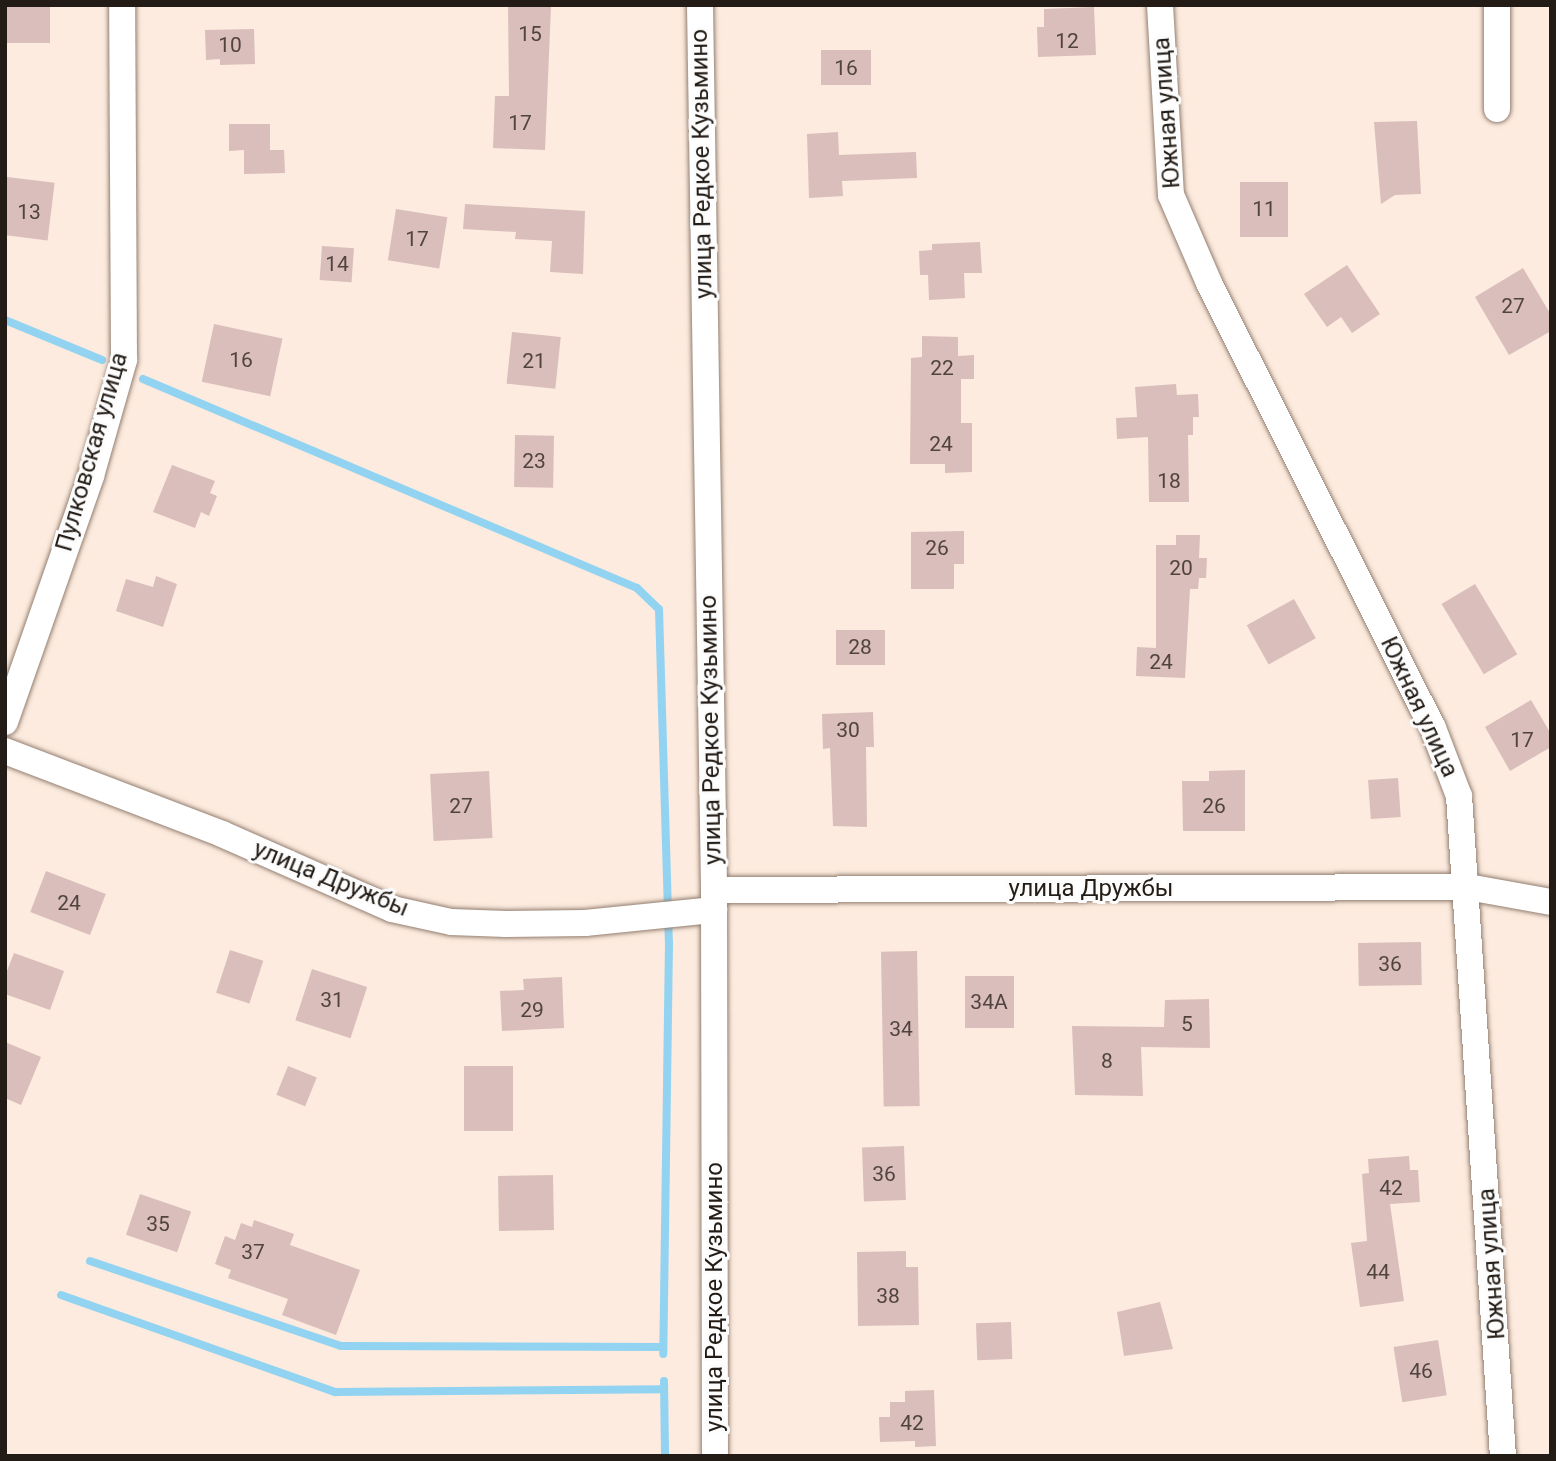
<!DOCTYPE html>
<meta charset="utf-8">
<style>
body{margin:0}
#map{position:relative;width:1556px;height:1461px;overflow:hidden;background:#fcebde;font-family:Roboto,sans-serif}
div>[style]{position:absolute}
.stream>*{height:8px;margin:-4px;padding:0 4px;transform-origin:4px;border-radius:4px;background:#91d3f0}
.building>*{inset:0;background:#dabebb;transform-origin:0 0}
.roads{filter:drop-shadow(0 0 2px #937f71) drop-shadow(0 0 2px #937f71)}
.minor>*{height:26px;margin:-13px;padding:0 13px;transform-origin:13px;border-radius:13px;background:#fff}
span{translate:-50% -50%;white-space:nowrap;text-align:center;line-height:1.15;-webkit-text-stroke:6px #fcfcfc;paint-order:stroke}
.number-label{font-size:21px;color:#51443f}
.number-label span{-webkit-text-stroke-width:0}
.street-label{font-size:24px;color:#231c16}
.frame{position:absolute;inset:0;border:7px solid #231c16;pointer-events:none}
</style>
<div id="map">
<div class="stream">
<div style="left:5px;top:320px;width:105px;rotate:22.4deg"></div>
<div style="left:143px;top:379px;width:536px;rotate:22.93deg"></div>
<div style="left:637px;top:588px;width:30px;rotate:44deg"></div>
<div style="left:659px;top:609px;width:334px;rotate:88.3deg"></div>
<div style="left:669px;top:943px;width:411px;rotate:90.8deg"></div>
<div style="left:90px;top:1261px;width:265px;rotate:18.7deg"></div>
<div style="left:341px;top:1346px;width:322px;rotate:0.2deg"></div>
<div style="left:61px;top:1295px;width:291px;rotate:19.5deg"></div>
<div style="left:335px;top:1392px;width:329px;rotate:-0.5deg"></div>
<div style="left:664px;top:1381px;width:75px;rotate:89.2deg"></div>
</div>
<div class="building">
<div style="left:5px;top:5px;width:45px;height:38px"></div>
<div style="clip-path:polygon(551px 6px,545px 150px,493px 148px,495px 96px,509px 96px,508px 7px)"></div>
<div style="clip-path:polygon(1094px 7px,1096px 55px,1038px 57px,1037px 27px,1044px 27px,1044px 9px)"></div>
<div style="clip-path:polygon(254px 29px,255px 64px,220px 65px,220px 59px,206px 60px,205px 30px)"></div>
<div style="left:871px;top:50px;width:35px;height:50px;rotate:90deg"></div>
<div style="clip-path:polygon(1417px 121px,1421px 194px,1395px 195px,1381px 204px,1374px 122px)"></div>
<div style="clip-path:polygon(229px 124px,270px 124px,270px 150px,284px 150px,285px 173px,244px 174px,244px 150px,229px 151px)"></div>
<div style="clip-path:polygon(838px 132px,839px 155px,916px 152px,917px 178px,842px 181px,843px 196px,809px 198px,807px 134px)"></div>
<div style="left:7px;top:177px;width:48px;height:58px;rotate:7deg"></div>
<div style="left:1240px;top:182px;width:48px;height:55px"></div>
<div style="clip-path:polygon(465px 204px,585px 211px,583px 274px,550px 272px,552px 241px,515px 239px,516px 232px,463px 229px)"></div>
<div style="left:396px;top:209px;width:52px;height:52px;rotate:9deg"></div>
<div style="clip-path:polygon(980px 242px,982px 273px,964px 273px,965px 298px,929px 300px,928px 275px,920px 275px,919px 251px,932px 250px,932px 244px)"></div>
<div style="left:322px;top:246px;width:32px;height:34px;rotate:4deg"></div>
<div style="clip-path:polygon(1347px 265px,1380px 314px,1352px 333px,1341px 317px,1327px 327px,1304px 294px)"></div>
<div style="clip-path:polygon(1523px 268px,1551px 315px,1551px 331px,1509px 355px,1475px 297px)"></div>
<div style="left:214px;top:324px;width:70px;height:59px;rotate:12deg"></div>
<div style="left:512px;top:332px;width:49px;height:52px;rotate:6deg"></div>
<div style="clip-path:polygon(922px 336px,958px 337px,958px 356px,974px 355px,974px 379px,961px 379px,961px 423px,972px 423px,972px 472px,945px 473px,945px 464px,910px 464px,911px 358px,922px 357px)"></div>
<div style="clip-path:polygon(1176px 384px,1177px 395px,1198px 394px,1199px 417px,1193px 417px,1193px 435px,1188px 435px,1189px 502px,1149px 502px,1148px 437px,1117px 439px,1116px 418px,1137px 417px,1135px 387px)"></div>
<div style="left:515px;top:435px;width:39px;height:52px;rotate:1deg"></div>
<div style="clip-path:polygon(172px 465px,215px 481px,210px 493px,217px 496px,209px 516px,201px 512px,195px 528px,153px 512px)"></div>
<div style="clip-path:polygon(964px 531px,964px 564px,954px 564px,954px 589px,911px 589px,911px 532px)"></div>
<div style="clip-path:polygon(1176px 535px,1200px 535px,1199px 558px,1207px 558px,1206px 578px,1199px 578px,1198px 589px,1190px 589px,1185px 678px,1136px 676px,1137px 647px,1156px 648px,1156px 545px,1176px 545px)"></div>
<div style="clip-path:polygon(156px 576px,177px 584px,163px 627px,116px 611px,126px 579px,153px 587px)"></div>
<div style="left:1475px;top:584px;width:82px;height:39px;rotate:59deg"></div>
<div style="left:1294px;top:599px;width:45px;height:54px;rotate:61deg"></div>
<div style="left:836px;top:630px;width:49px;height:35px"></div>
<div style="clip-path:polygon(1531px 700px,1551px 734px,1551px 747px,1510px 771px,1485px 727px)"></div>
<div style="clip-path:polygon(873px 712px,874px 747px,866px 747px,867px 827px,833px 826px,830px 748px,823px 749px,822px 714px)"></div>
<div style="clip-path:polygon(1245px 770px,1245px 831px,1183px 831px,1182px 781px,1209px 781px,1209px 771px)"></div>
<div style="left:489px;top:771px;width:67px;height:59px;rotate:87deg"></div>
<div style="left:1398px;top:778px;width:39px;height:30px;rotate:86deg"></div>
<div style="left:46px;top:871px;width:64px;height:44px;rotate:21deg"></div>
<div style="left:1421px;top:942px;width:43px;height:63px;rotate:89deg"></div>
<div style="left:230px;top:950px;width:35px;height:45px;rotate:18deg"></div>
<div style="left:917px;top:951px;width:155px;height:36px;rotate:89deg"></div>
<div style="clip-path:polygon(14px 953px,64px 971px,50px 1010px,5px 994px,5px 976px)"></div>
<div style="left:312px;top:969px;width:58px;height:54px;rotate:18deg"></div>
<div style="left:965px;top:976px;width:49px;height:52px"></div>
<div style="clip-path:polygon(562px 977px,564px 1028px,502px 1031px,500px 991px,524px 990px,523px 979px)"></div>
<div style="clip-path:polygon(1209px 999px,1210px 1048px,1141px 1047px,1143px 1096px,1075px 1095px,1072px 1026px,1164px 1027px,1165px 1000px)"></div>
<div style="clip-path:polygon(5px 1042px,41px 1057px,21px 1105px,5px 1098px)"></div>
<div style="left:288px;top:1066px;width:31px;height:31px;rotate:22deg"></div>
<div style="left:464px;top:1066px;width:49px;height:65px"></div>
<div style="left:904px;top:1146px;width:54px;height:42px;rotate:88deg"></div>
<div style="clip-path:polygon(1409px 1156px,1410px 1170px,1418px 1170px,1420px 1202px,1390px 1204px,1404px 1301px,1360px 1307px,1351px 1243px,1367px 1241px,1362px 1174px,1369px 1173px,1368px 1159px)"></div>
<div style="left:553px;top:1175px;width:55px;height:55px;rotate:89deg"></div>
<div style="left:140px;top:1194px;width:54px;height:43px;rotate:19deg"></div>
<div style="clip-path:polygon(254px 1220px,294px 1234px,290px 1245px,360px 1270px,336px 1335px,282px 1315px,288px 1299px,228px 1278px,231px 1270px,215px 1264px,225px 1236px,235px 1240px,241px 1223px,252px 1227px)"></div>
<div style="clip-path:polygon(906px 1251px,906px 1267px,918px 1267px,919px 1325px,858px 1326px,857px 1252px)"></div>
<div style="clip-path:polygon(1160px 1302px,1173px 1349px,1124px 1356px,1117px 1312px)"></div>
<div style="left:1011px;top:1322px;width:37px;height:35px;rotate:88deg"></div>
<div style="left:1438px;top:1340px;width:56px;height:45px;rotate:81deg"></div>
<div style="clip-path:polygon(934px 1390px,936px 1446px,915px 1447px,915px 1441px,880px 1442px,879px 1417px,890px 1417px,890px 1402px,905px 1402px,905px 1391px)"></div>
</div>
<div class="roads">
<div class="minor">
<div style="left:700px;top:5px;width:885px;rotate:89.09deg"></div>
<div style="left:714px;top:890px;width:566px;rotate:89.9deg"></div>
<div style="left:1160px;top:5px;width:190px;rotate:86.7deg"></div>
<div style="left:1171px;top:195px;width:96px;rotate:66.6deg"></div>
<div style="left:1209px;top:283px;width:498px;rotate:63.3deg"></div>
<div style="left:1433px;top:728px;width:73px;rotate:69.1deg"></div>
<div style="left:1459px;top:796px;width:661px;rotate:86.19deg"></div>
<div style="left:1497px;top:5px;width:104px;rotate:90deg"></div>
<div style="left:5px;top:722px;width:261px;rotate:-70.7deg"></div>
<div style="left:91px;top:476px;width:121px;rotate:-74.1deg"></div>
<div style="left:124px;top:360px;width:355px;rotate:-90.3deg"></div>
<div style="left:5px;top:751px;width:232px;rotate:20.9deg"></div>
<div style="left:222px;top:834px;width:186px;rotate:23.8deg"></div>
<div style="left:392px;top:909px;width:60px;rotate:12.4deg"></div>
<div style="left:451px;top:922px;width:55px;rotate:2.1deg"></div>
<div style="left:506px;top:924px;width:79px;rotate:-0.7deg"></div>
<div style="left:585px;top:923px;width:130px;rotate:-5.8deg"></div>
<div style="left:714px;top:890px;width:754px;rotate:-0.23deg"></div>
<div style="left:1468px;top:887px;width:84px;rotate:10.2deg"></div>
</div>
</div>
<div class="number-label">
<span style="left:530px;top:34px">15</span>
<span style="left:1067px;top:41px">12</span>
<span style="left:230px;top:45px">10</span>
<span style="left:846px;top:68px">16</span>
<span style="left:520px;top:123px">17</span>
<span style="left:1264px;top:209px">11</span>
<span style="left:29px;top:212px">13</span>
<span style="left:417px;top:239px">17</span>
<span style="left:337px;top:264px">14</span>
<span style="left:1513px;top:306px">27</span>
<span style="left:241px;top:360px">16</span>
<span style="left:534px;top:361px">21</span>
<span style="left:942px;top:368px">22</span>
<span style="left:941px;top:444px">24</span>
<span style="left:534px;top:461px">23</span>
<span style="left:1169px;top:481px">18</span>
<span style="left:937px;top:548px">26</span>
<span style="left:1181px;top:568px">20</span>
<span style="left:860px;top:647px">28</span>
<span style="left:1161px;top:662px">24</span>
<span style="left:848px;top:730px">30</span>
<span style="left:1522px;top:740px">17</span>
<span style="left:461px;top:806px">27</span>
<span style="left:1214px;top:806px">26</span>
<span style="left:69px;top:903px">24</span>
<span style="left:1390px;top:964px">36</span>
<span style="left:332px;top:1000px">31</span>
<span style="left:989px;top:1002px">34А</span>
<span style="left:532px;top:1010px">29</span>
<span style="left:1187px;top:1024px">5</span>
<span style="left:901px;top:1029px">34</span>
<span style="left:1107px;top:1061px">8</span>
<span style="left:884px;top:1174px">36</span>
<span style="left:1391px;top:1188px">42</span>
<span style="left:158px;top:1224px">35</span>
<span style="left:253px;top:1252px">37</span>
<span style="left:1378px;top:1272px">44</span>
<span style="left:888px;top:1296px">38</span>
<span style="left:1421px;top:1371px">46</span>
<span style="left:912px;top:1423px">42</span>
</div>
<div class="street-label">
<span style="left:1167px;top:113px;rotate:-94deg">Южная улица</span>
<span style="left:702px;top:164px;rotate:-91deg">улица Редкое Кузьмино</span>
<span style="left:92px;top:452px;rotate:-74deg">Пулковская улица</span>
<span style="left:1419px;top:707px;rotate:65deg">Южная улица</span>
<span style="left:711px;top:730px;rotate:-91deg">улица Редкое Кузьмино</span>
<span style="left:331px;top:879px;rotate:22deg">улица Дружбы</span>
<span style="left:1091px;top:889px">улица Дружбы</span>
<span style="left:1492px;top:1264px;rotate:-94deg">Южная улица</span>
<span style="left:715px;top:1297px;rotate:-90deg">улица Редкое Кузьмино</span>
</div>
<div class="frame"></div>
</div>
